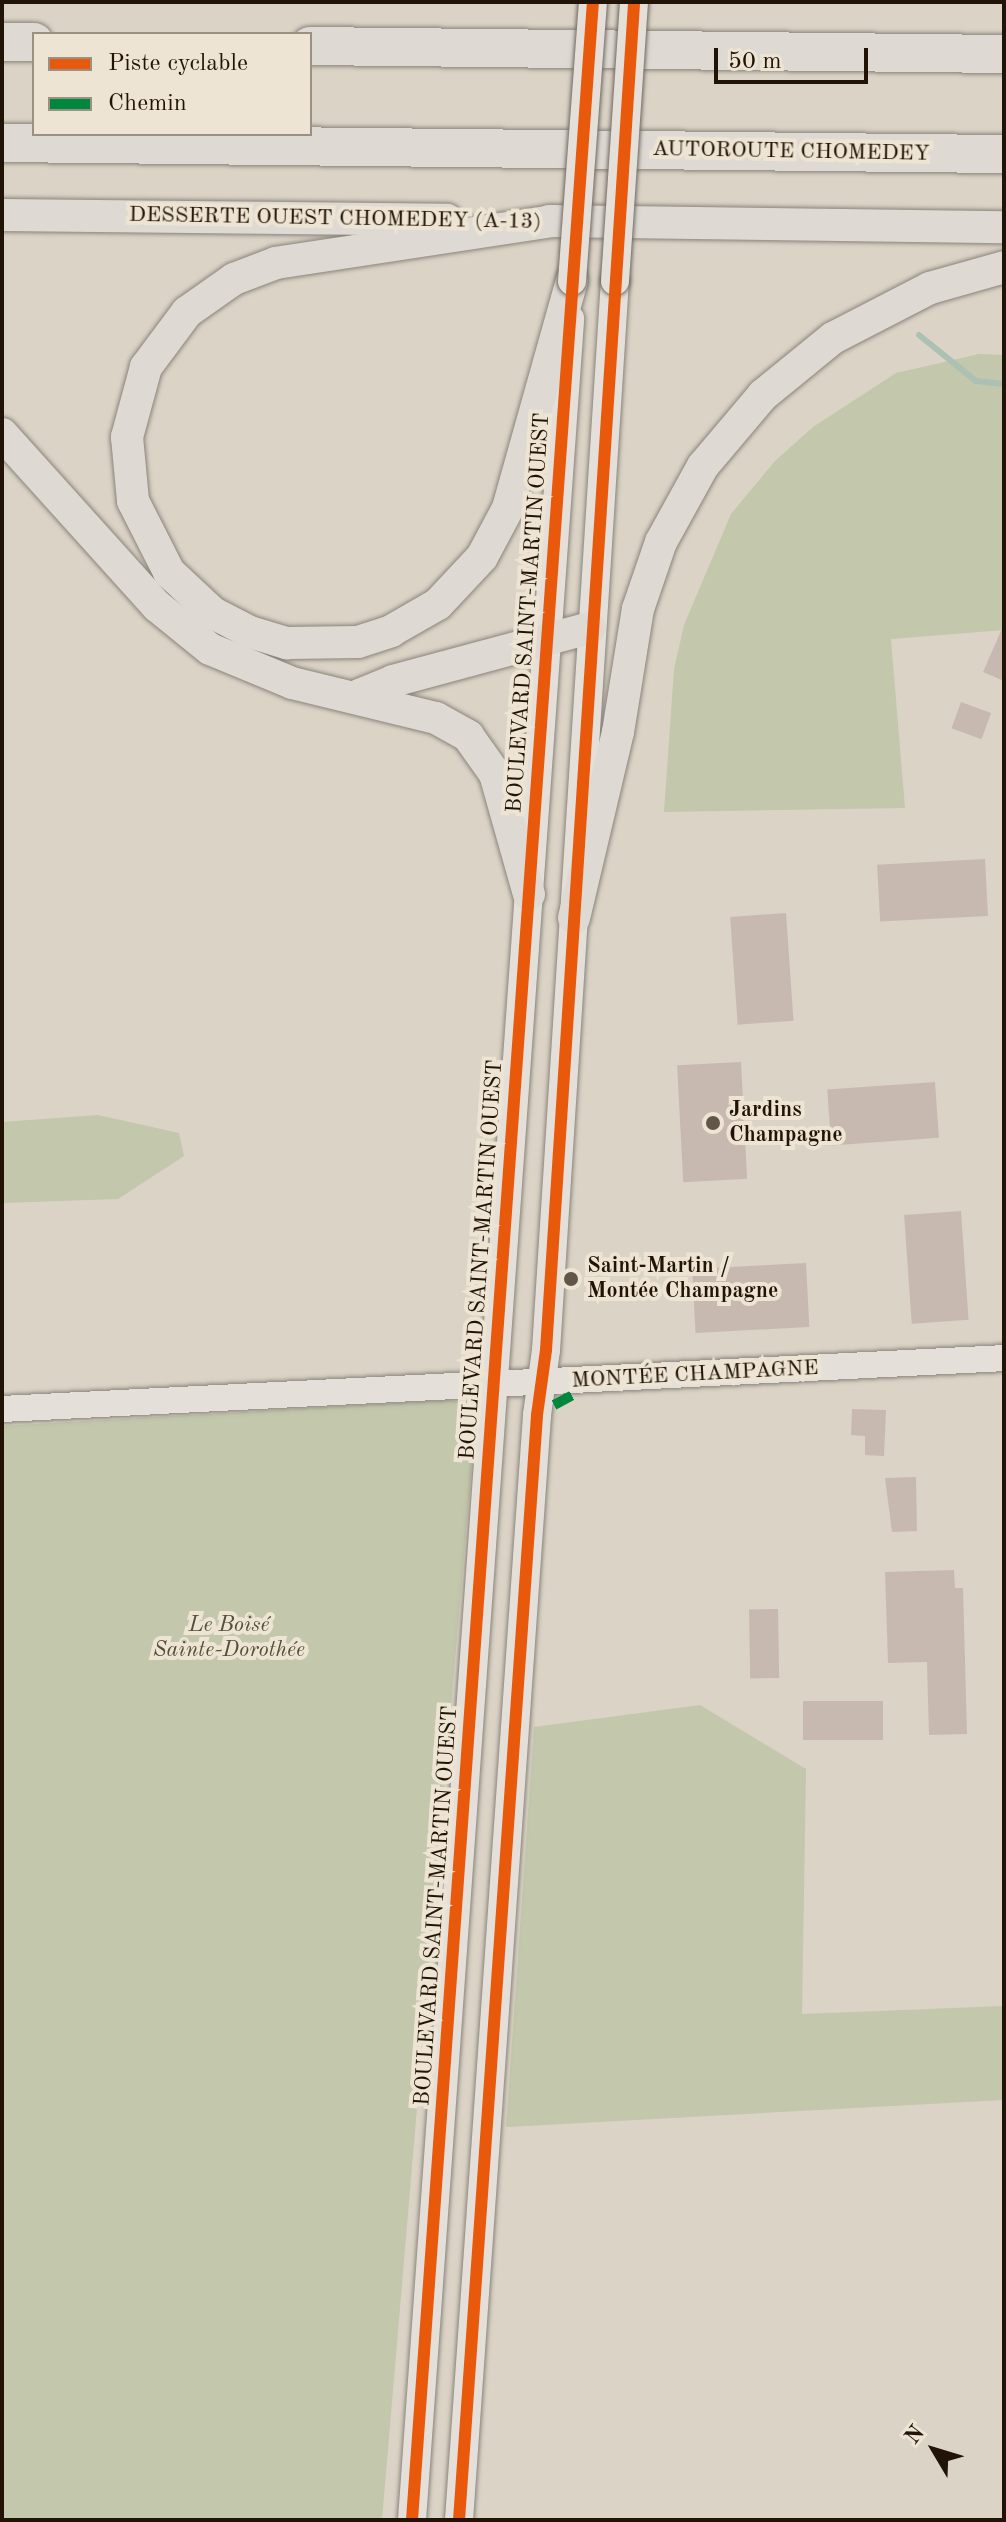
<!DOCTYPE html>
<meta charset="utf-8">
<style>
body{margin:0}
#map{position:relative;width:1006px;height:2522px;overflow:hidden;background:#dbd3c6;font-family:"Old Standard TT",serif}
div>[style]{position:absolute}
.green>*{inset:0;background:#c3c7ab}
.stream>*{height:6px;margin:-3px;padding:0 3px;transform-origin:3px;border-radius:3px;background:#abc1b4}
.building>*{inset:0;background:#c8b9b0;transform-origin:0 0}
.roads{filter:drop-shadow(0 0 2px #8a847b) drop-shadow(0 0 2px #8a847b)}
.tertiary>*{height:26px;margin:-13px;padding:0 13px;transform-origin:13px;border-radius:13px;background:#e4e0d9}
.secondary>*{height:28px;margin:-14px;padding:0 14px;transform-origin:14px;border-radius:14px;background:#e4e0d9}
.primary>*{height:32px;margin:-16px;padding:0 16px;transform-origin:16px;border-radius:16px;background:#dedad3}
.motorway>*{height:38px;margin:-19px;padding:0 19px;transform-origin:19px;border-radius:19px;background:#dedad3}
.bridges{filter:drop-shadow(0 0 2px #706961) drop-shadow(0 0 2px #706961)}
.secondary-bridge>*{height:28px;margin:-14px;padding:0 14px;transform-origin:14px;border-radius:14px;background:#e4e0d9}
.quiet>*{height:10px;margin-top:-5px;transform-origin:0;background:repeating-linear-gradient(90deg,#00873e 0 20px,transparent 0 30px)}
.cycleway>*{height:12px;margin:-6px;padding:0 6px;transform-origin:6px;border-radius:6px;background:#e8590c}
.dots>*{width:22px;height:22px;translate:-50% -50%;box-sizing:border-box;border:4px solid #ede4d4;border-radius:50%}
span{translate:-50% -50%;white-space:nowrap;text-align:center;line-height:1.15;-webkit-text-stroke:8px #ede4d4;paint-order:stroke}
.street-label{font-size:22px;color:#211306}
.poi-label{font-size:22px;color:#211306;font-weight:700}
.left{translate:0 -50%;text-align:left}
.park-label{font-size:22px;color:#534f38;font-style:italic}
.frame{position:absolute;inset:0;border:4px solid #211306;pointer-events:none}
.legend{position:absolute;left:32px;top:32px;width:280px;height:104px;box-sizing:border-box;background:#ede4d4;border:2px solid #9b9082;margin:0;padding:10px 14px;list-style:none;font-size:24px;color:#211306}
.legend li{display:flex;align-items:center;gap:16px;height:40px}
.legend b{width:40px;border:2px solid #9b9082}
.north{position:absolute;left:894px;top:2410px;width:80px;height:80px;-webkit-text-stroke:6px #ede4d4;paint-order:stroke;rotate:308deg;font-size:22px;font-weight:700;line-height:32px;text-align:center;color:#211306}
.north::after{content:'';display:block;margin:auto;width:28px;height:36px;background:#211306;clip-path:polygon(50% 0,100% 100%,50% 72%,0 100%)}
.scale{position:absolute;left:714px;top:48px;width:154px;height:36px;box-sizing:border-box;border:4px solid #211306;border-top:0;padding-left:10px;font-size:24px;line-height:28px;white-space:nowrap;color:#211306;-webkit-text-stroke:6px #ede4d4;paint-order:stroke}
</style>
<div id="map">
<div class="green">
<div style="clip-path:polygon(979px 354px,1004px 355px,1004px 630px,891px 639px,905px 808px,664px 812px,674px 669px,684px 625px,731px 514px,775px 461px,813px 427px,896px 373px)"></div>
<div style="clip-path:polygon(98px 1115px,179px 1133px,184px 1156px,118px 1199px,2px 1203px,2px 1122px)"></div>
<div style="clip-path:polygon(449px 1400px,466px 1403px,475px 1425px,382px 2520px,2px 2520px,2px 1426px)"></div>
<div style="clip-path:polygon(700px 1705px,806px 1769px,802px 2014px,1004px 2006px,1004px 2100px,506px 2127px,534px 1727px)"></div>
</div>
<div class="stream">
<div style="left:919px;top:335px;width:73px;rotate:38.9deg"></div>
<div style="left:976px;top:381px;width:28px;rotate:6deg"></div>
</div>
<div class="building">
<div style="clip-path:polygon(1004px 624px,1004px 681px,983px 672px)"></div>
<div style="left:961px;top:702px;width:32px;height:28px;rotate:20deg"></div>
<div style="left:985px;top:859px;width:57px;height:108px;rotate:87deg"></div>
<div style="left:786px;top:913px;width:108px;height:56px;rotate:86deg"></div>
<div style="left:741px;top:1062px;width:117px;height:64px;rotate:87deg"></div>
<div style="left:935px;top:1082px;width:56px;height:108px;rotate:86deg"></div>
<div style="left:961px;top:1211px;width:109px;height:57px;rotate:86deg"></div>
<div style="left:806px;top:1263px;width:64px;height:114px;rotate:87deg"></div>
<div style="clip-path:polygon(852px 1409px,886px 1410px,884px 1456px,865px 1455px,865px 1436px,851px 1435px)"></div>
<div style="clip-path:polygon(916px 1477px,917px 1531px,892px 1532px,885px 1478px)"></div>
<div style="clip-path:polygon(954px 1570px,955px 1588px,963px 1588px,967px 1734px,929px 1735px,927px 1662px,888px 1663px,885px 1572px)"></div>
<div style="left:778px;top:1609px;width:69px;height:29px;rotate:89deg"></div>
<div style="left:883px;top:1701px;width:39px;height:80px;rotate:90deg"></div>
</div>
<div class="roads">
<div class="tertiary">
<div style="left:2px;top:1409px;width:1003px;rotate:-2.91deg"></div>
</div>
<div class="secondary">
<div style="left:412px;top:2520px;width:2207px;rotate:-85.89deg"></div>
<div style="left:459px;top:2520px;width:1108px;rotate:-85.96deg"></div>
<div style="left:537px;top:1415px;width:66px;rotate:-82.1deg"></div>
<div style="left:546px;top:1350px;width:1071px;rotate:-86.31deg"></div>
</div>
<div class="primary">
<div style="left:2px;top:215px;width:445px;rotate:0.6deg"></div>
<div style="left:549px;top:221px;width:455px;rotate:0.8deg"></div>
<div style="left:553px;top:221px;width:280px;rotate:171.4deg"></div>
<div style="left:276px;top:263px;width:45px;rotate:159.1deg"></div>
<div style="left:234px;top:279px;width:57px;rotate:144.9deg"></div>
<div style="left:187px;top:312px;width:69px;rotate:126.7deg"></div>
<div style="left:146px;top:367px;width:73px;rotate:105.2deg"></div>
<div style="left:127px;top:437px;width:64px;rotate:84.6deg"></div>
<div style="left:133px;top:501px;width:80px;rotate:63.1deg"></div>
<div style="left:169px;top:572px;width:60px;rotate:43deg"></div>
<div style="left:213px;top:613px;width:42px;rotate:27.2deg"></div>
<div style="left:250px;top:632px;width:39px;rotate:17deg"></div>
<div style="left:287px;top:643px;width:71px;rotate:-0.8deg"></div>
<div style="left:358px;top:642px;width:35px;rotate:-18deg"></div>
<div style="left:391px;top:631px;width:54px;rotate:-29.9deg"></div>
<div style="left:438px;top:604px;width:64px;rotate:-46.9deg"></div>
<div style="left:482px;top:557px;width:55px;rotate:-62deg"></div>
<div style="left:508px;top:508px;width:236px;rotate:-74.3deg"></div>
<div style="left:2px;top:434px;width:232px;rotate:48deg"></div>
<div style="left:157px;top:606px;width:68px;rotate:39.1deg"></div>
<div style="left:210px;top:649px;width:89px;rotate:22.5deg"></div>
<div style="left:292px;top:683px;width:148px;rotate:13.7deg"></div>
<div style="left:436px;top:718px;width:37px;rotate:29deg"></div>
<div style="left:468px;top:736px;width:47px;rotate:54.6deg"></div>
<div style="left:495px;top:774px;width:125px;rotate:74.2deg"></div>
<div style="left:359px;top:695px;width:37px;rotate:-22deg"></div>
<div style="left:393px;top:681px;width:204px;rotate:-15.1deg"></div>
<div style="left:574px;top:918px;width:191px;rotate:-76.7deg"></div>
<div style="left:618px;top:732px;width:125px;rotate:-80.8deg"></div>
<div style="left:638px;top:609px;width:71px;rotate:-71.1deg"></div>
<div style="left:661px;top:542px;width:87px;rotate:-61.1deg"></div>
<div style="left:703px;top:466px;width:93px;rotate:-49.8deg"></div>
<div style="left:763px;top:395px;width:90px;rotate:-39.2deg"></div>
<div style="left:833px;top:338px;width:109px;rotate:-27.3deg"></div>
<div style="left:930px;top:288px;width:77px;rotate:-15.8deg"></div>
</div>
<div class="motorway">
<div style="left:2px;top:42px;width:32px"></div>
<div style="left:310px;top:46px;width:694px;rotate:0.66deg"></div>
<div style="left:2px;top:143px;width:1002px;rotate:0.63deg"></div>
</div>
</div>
<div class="bridges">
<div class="secondary-bridge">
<div style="left:572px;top:281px;width:280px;rotate:-85.7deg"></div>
<div style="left:615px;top:281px;width:280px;rotate:-86.1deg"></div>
</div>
</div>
<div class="quiet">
<div style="left:467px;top:1400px;width:11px;rotate:49deg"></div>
<div style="left:554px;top:1405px;width:21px;rotate:-28deg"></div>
</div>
<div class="cycleway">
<div style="left:412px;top:2520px;width:2524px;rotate:-85.89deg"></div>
<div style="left:459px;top:2520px;width:1108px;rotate:-85.96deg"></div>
<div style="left:537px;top:1415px;width:66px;rotate:-82.1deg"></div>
<div style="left:546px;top:1350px;width:1351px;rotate:-86.26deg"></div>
</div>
<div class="dots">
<div style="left:713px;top:1123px;background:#625649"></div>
<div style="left:571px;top:1279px;background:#625649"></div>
</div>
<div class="street-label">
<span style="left:791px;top:152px;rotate:1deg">AUTOROUTE CHOMEDEY</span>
<span style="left:335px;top:219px;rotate:1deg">DESSERTE OUEST CHOMEDEY (A-13)</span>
<span style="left:529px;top:613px;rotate:-86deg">BOULEVARD SAINT-MARTIN OUEST</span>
<span style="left:482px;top:1260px;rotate:-86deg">BOULEVARD SAINT-MARTIN OUEST</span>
<span style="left:695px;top:1375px;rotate:-3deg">MONTÉE CHAMPAGNE</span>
<span style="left:437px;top:1906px;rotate:-86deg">BOULEVARD SAINT-MARTIN OUEST</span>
</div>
<div class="poi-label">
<span class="left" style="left:729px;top:1123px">Jardins<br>Champagne</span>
<span class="left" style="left:587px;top:1279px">Saint-Martin /<br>Montée Champagne</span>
</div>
<div class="park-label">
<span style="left:229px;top:1638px">Le Boisé<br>Sainte-Dorothée</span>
</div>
<div class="frame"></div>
<ul class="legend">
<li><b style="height:10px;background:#e8590c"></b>Piste cyclable</li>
<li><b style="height:10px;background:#00873e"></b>Chemin</li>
</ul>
<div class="north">N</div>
<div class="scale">50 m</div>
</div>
